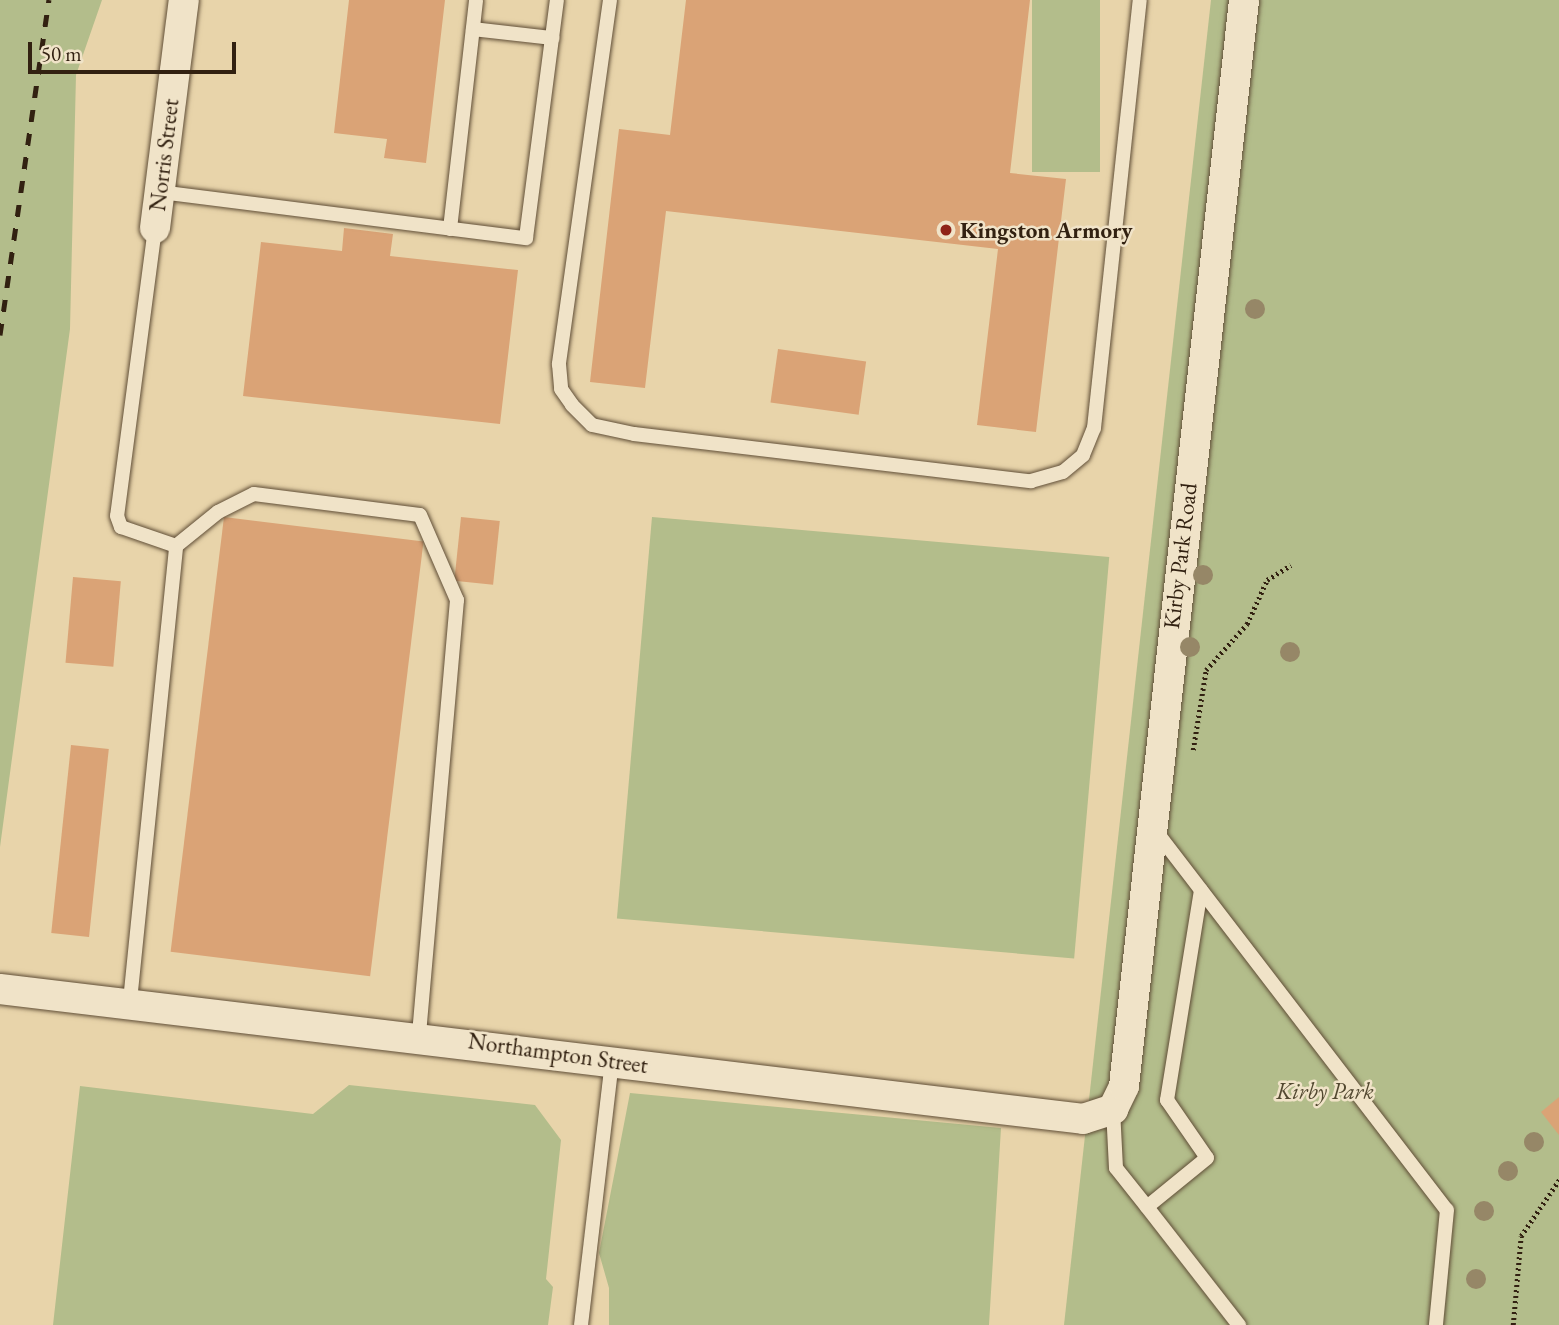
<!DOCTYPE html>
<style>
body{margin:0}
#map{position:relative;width:1559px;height:1325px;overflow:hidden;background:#e8d4aa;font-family:"EB Garamond",serif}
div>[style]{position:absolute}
.green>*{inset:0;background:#b3bd8b;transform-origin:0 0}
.building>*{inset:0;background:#daa376;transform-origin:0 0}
.path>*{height:4.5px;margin-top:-2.25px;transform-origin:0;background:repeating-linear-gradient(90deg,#322111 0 2px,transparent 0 5.5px)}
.roads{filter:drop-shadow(0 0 2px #604e37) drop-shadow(0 0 2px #604e37)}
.lane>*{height:14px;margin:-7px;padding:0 7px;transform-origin:7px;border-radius:7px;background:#f0e3c8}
.street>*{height:30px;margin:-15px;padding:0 15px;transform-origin:15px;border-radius:15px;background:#f0e3c8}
.rail>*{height:5px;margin-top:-2.5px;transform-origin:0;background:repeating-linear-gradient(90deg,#322111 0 12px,transparent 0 24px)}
.trees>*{width:20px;height:20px;margin:-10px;border-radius:50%;background:#968767}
.dots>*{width:19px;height:19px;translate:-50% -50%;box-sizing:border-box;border:4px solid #f0e3c8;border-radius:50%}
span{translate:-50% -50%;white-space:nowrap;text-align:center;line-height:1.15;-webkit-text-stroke:5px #f0e3c8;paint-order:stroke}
.street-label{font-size:23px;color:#322111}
.poi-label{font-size:23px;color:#322111;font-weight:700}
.left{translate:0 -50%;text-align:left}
.park-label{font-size:23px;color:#524830;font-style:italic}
.scale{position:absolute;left:28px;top:42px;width:208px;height:32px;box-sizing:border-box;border:4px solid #322111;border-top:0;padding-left:9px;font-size:21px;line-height:24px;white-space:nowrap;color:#322111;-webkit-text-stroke:5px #f0e3c8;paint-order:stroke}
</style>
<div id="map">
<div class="green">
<div style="clip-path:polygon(0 0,102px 0,76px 75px,70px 329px,0 847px)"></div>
<div style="left:1032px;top:0;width:68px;height:172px"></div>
<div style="clip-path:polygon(1211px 0,1559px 0,1559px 1325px,1064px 1325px)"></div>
<div style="left:652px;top:517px;width:459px;height:403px;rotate:5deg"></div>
<div style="clip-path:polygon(349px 1085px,535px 1105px,561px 1140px,546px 1279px,553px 1287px,548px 1325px,53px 1325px,80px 1086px,313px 1114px)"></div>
<div style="clip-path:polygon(630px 1093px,1001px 1128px,989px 1325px,609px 1325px,609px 1288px,599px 1253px)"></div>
</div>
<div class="building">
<div style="clip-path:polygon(349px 0,445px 0,426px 163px,384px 158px,387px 139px,334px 133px)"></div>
<div style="clip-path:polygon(686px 0,1030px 0,1010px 173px,1066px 179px,1036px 432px,977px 425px,998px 249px,666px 211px,645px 388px,590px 382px,619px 129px,670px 135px)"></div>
<div style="clip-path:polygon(344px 228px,393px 234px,390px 256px,518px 270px,500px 424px,243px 396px,261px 242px,342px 251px)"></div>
<div style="left:778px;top:349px;width:89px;height:54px;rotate:8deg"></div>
<div style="left:224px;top:517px;width:201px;height:438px;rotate:7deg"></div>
<div style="left:461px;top:517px;width:39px;height:64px;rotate:6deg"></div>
<div style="left:73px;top:577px;width:48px;height:86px;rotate:5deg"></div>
<div style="left:71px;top:745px;width:38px;height:189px;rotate:6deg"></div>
<div style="clip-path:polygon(1559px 1097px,1559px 1135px,1541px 1112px)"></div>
</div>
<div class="path">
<div style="left:1193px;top:750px;width:81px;rotate:-80.8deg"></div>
<div style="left:1206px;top:670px;width:62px;rotate:-48.3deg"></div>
<div style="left:1247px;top:624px;width:48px;rotate:-65.6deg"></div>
<div style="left:1267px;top:580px;width:28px;rotate:-32deg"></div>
<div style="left:1513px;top:1325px;width:89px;rotate:-84.9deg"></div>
<div style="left:1521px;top:1236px;width:68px;rotate:-55.8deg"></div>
</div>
<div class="roads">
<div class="lane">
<div style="left:610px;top:0;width:368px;rotate:98deg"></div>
<div style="left:559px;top:364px;width:25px;rotate:85deg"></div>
<div style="left:561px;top:389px;width:19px;rotate:55deg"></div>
<div style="left:572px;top:405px;width:28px;rotate:45deg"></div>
<div style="left:592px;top:425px;width:43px;rotate:12.1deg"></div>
<div style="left:634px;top:434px;width:400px;rotate:6.8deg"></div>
<div style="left:1031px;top:481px;width:33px;rotate:-16deg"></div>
<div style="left:1063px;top:472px;width:26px;rotate:-40deg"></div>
<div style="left:1083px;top:455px;width:29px;rotate:-68deg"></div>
<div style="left:1094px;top:428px;width:430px;rotate:-83.9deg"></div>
<div style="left:473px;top:29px;width:80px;rotate:6.5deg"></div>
<div style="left:160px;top:192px;width:369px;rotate:7.2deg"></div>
<div style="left:526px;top:238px;width:240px;rotate:-82.6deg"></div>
<div style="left:155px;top:228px;width:290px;rotate:97.5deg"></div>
<div style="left:117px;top:516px;width:12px;rotate:70deg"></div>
<div style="left:121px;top:527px;width:58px;rotate:19.1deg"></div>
<div style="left:450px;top:229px;width:230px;rotate:-83.5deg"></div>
<div style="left:1155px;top:830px;width:479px;rotate:52.5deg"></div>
<div style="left:1447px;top:1210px;width:116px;rotate:95.5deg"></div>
<div style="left:1201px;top:890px;width:213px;rotate:99.2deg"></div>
<div style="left:1167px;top:1100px;width:70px;rotate:55.4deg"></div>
<div style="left:1207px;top:1158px;width:77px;rotate:140.8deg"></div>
<div style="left:1147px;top:1207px;width:150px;rotate:52.1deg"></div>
<div style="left:130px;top:1001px;width:457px;rotate:-84.2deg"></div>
<div style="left:176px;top:546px;width:54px;rotate:-39deg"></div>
<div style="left:218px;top:512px;width:40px;rotate:-26.6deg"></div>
<div style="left:254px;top:494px;width:167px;rotate:7.2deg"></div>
<div style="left:420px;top:515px;width:93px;rotate:66.5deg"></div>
<div style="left:457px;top:600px;width:437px;rotate:95deg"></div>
<div style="left:1113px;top:1109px;width:59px;rotate:87.1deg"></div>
<div style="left:1116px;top:1168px;width:50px;rotate:51.5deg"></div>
<div style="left:581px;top:1325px;width:266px;rotate:-83.3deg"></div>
</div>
<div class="street">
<div style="left:155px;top:228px;width:230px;rotate:-82.8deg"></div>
<div style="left:0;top:989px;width:1091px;rotate:6.84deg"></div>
<div style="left:1083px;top:1119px;width:32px;rotate:-18deg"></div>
<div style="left:1113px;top:1109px;width:25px;rotate:-64deg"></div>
<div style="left:1124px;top:1086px;width:1093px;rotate:-83.69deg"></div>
</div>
</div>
<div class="rail">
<div style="left:0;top:335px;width:339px;rotate:-81.7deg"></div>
</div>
<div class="trees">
<div style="left:1255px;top:309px"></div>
<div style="left:1203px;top:575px"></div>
<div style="left:1190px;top:647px"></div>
<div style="left:1290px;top:652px"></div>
<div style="left:1534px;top:1142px"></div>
<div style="left:1508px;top:1171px"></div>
<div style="left:1484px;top:1211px"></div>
<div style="left:1476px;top:1279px"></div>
</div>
<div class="dots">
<div style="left:946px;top:230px;background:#8f2418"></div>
</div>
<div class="street-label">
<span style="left:164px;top:155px;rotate:-83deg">Norris Street</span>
<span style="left:1180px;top:556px;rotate:-83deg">Kirby Park Road</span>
<span style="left:558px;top:1053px;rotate:8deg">Northampton Street</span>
</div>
<div class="poi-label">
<span class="left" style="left:960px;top:230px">Kingston Armory</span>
</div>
<div class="park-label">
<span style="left:1325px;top:1091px">Kirby Park</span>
</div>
<div class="scale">50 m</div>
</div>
